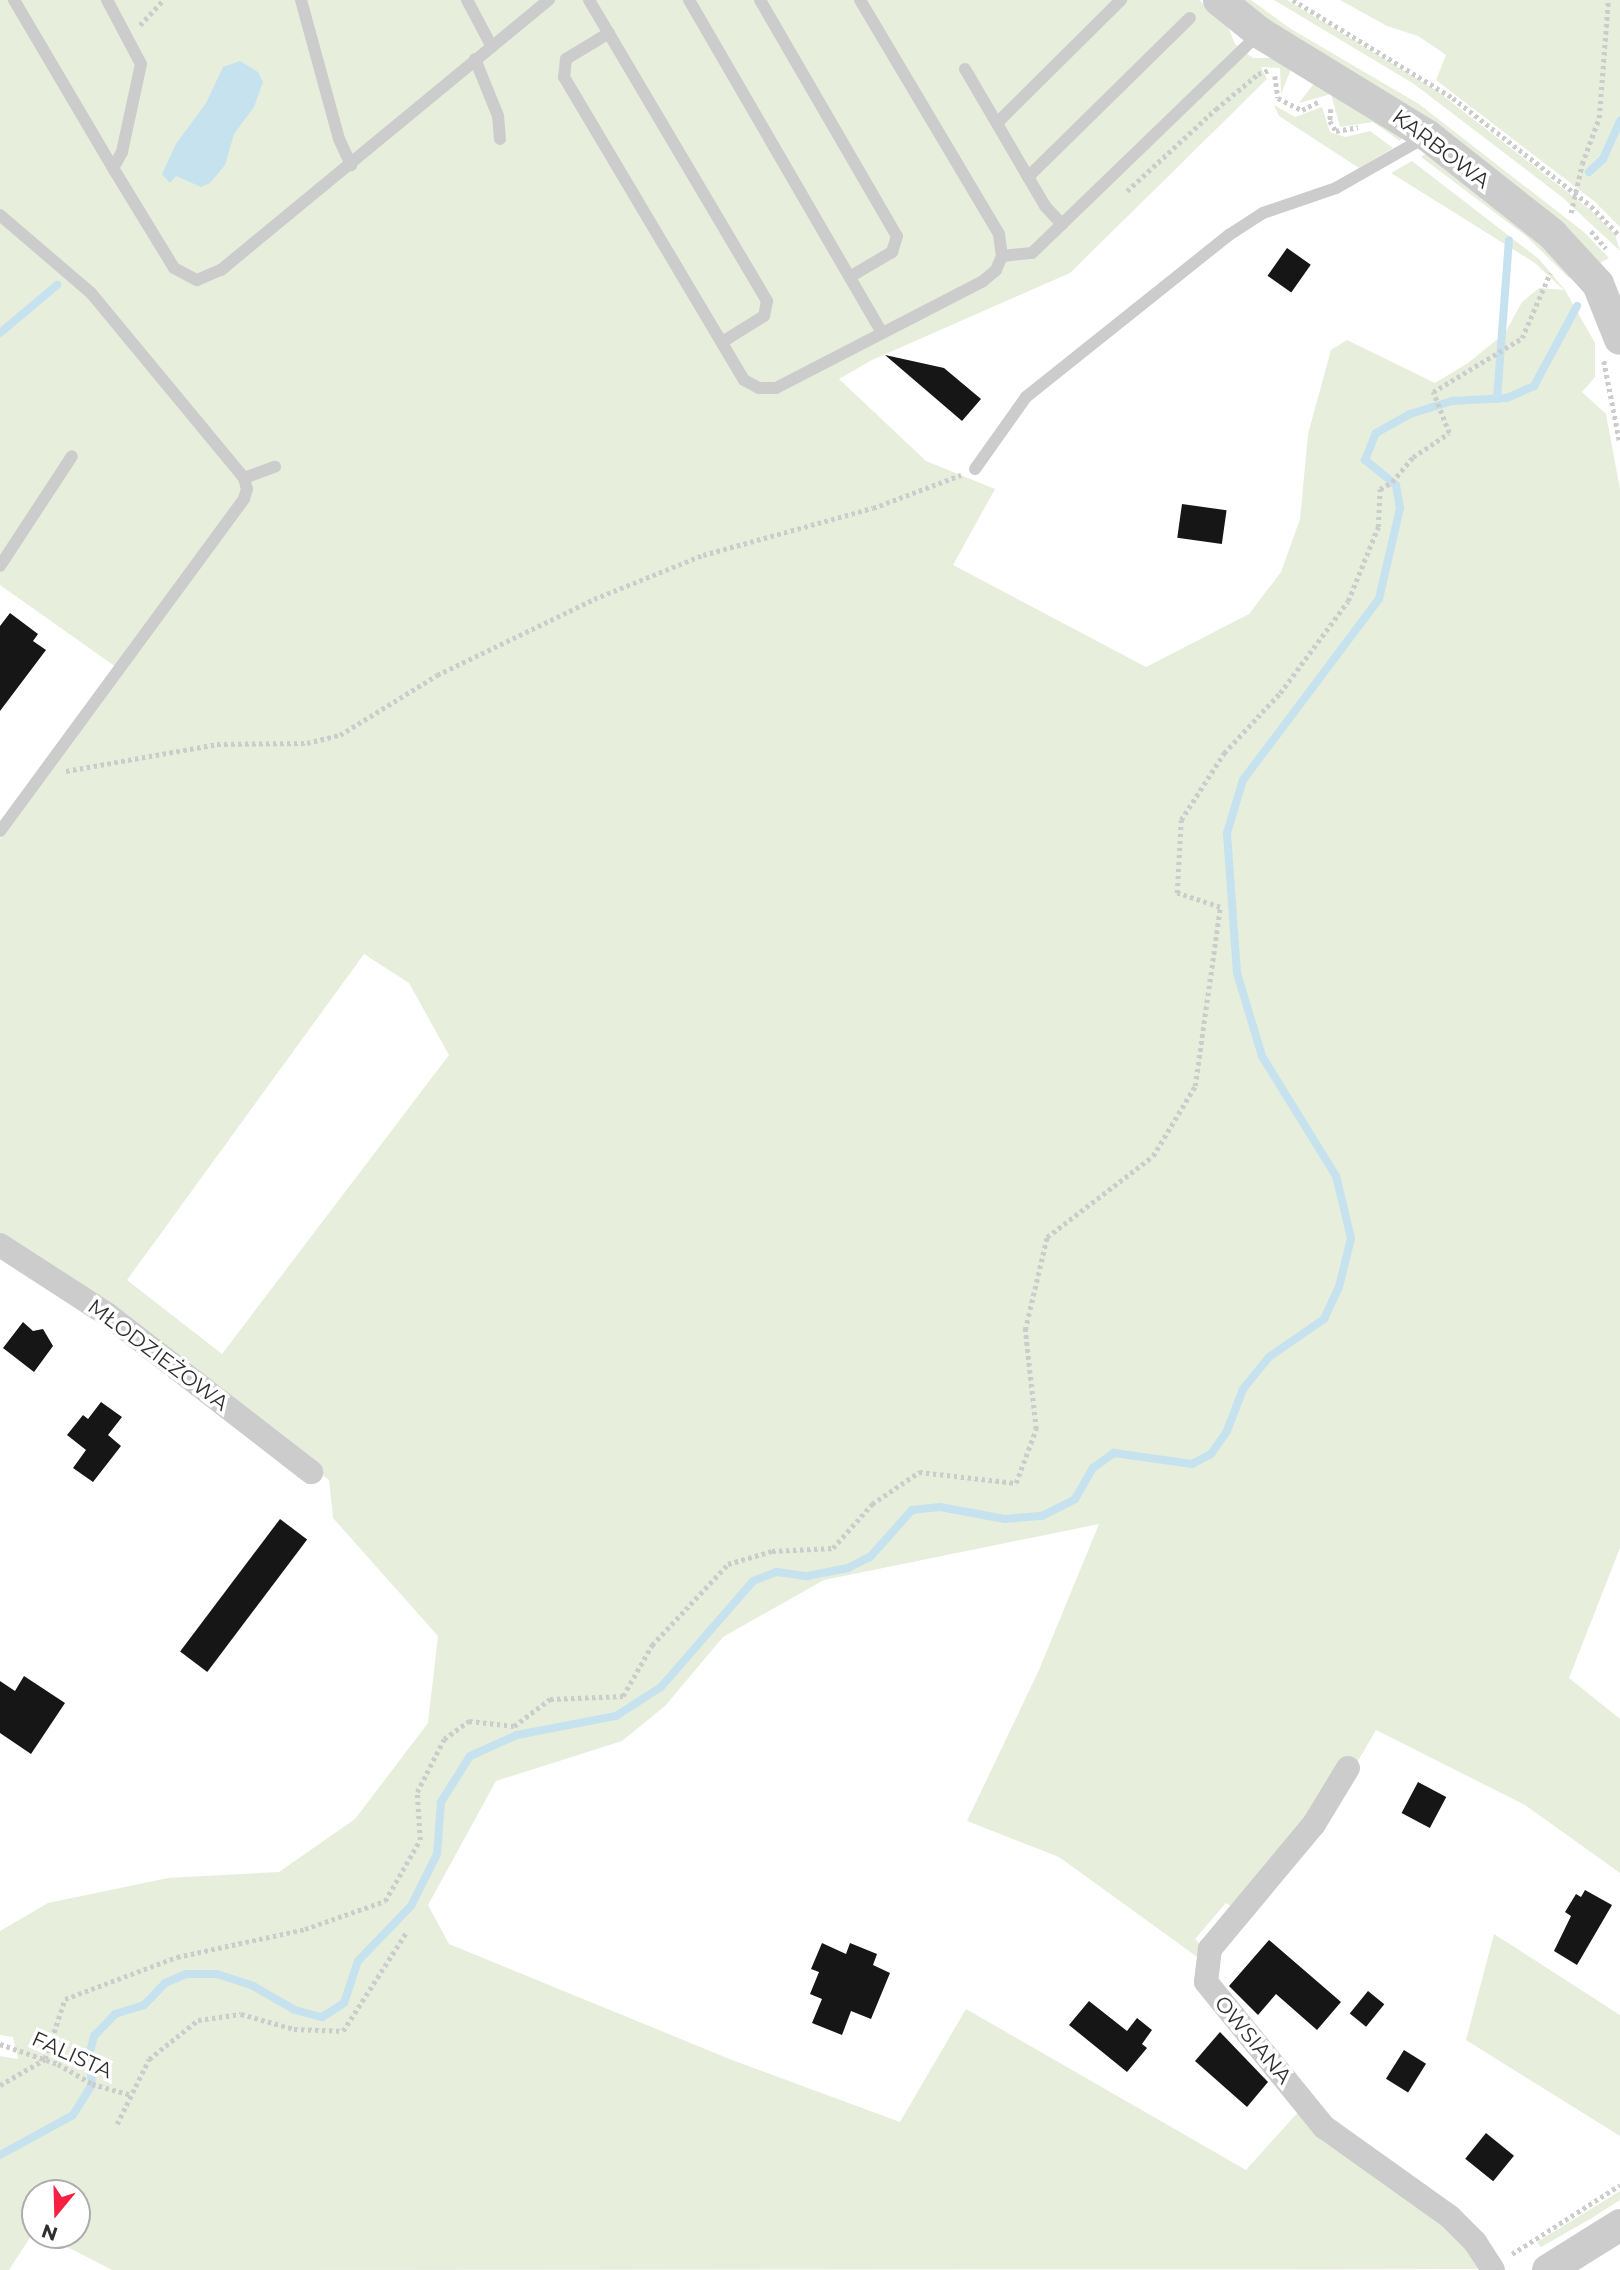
<!DOCTYPE html>
<meta charset="utf-8">
<style>
body{margin:0}
#map{position:relative;width:1620px;height:2270px;overflow:hidden;background:#fff;font-family:Montserrat,sans-serif}
div>[style]{position:absolute}
.green>*{inset:0;background:#e7eedc}
.water>*{inset:0;background:#c6e2ef}
.stream>*{height:8px;margin:-4px;padding:0 4px;transform-origin:4px;border-radius:4px;background:#c6e2ef}
.building>*{inset:0;background:#161616;transform-origin:0 0}
.path>*{height:4.5px;margin-top:-2.25px;transform-origin:0;background:repeating-linear-gradient(90deg,#ccc 0 3.5px,transparent 0 7px)}
.service>*{height:12px;margin:-6px;padding:0 6px;transform-origin:6px;border-radius:6px;background:#ccc}
.minor>*{height:24px;margin:-12px;padding:0 12px;transform-origin:12px;border-radius:12px;background:#ccc}
.tertiary>*{height:32px;margin:-16px;padding:0 16px;transform-origin:16px;border-radius:16px;background:#ccc}
span{translate:-50% -50%;white-space:nowrap;text-align:center;line-height:1.15;-webkit-text-stroke:7px #fff;paint-order:stroke}
.street-label{font-size:21px;color:#2f2f2f}
.north{position:absolute;left:21px;top:2179px;width:70px;height:70px;box-sizing:border-box;background:#fff;border:2px solid #acacac;border-radius:50%;rotate:199deg;font-size:19px;font-weight:700;line-height:28px;text-align:center;color:#2f2f2f}
.north::after{content:'';display:block;margin:auto;width:24px;height:32px;background:#f62140;clip-path:polygon(50% 0,100% 100%,50% 72%,0 100%)}
</style>
<div id="map">
<div class="green">
<div style="clip-path:polygon(evenodd,0 0,1199px 0,1227px 24px,1235px 44px,1253px 58px,1275px 58px,1292px 67px,1281px 94px,1280px 68px,1261px 67px,1267px 79px,1070px 273px,872px 360px,839px 379px,926px 461px,995px 489px,953px 565px,1146px 667px,1249px 614px,1281px 572px,1300px 519px,1308px 434px,1331px 350px,1347px 340px,1435px 383px,1468px 363px,1505px 333px,1522px 302px,1539px 288px,1564px 290px,1535px 263px,1391px 173px,1412px 161px,1539px 259px,1565px 290px,1595px 343px,1595px 377px,1582px 392px,1606px 414px,1620px 489px,1620px 1548px,1569px 1678px,1620px 1719px,1620px 1873px,1525px 1805px,1376px 1730px,1355px 1766px,1238px 1910px,1226px 1903px,1195px 1939px,1204px 1947px,1200px 1959px,1059px 1857px,967px 1821px,1039px 1670px,1099px 1524px,824px 1580px,723px 1637px,665px 1706px,622px 1741px,496px 1781px,428px 1905px,449px 1944px,732px 2060px,900px 2122px,966px 2009px,1246px 2170px,1300px 2110px,1424px 2207px,1468px 2251px,1478px 2269px,112px 2270px,44px 2235px,77px 2235px,77px 2193px,35px 2193px,35px 2230px,9px 2270px,0 2270px,0 2056px,18px 2059px,13px 2037px,0 2035px,0 1931px,48px 1903px,168px 1878px,279px 1872px,355px 1819px,428px 1723px,438px 1636px,333px 1518px,329px 1480px,112px 1308px,0 1234px,0 839px,123px 672px,0 585px,0 0,364px 954px,409px 983px,449px 1055px,222px 1354px,127px 1280px,364px 954px)"></div>
<div style="clip-path:polygon(1239px 0,1251px 0,1291px 29px,1419px 104px,1585px 233px,1609px 258px,1600px 263px,1568px 229px,1419px 112px,1287px 34px)"></div>
<div style="clip-path:polygon(1274px 0,1287px 0,1437px 91px,1589px 209px,1615px 234px,1620px 251px,1562px 197px,1414px 84px)"></div>
<div style="clip-path:polygon(1340px 0,1620px 0,1620px 227px,1594px 201px,1436px 80px,1446px 55px,1418px 36px,1387px 26px)"></div>
<div style="clip-path:polygon(1315px 82px,1403px 135px,1400px 141px,1373px 122px,1340px 127px,1331px 94px,1299px 103px)"></div>
<div style="clip-path:polygon(1274px 105px,1295px 117px,1322px 107px,1330px 132px,1345px 137px,1370px 131px,1393px 148px,1359px 168px,1279px 116px)"></div>
<div style="clip-path:polygon(1427px 153px,1529px 233px,1574px 274px,1569px 278px,1526px 236px,1421px 157px)"></div>
<div style="clip-path:polygon(1494px 1934px,1620px 2015px,1620px 2136px,1466px 2040px)"></div>
<div style="clip-path:polygon(1620px 2191px,1620px 2200px,1592px 2218px,1541px 2247px,1537px 2242px)"></div>
</div>
<div class="water">
<div style="clip-path:polygon(240px 61px,258px 72px,263px 82px,254px 107px,234px 134px,225px 165px,210px 183px,201px 187px,176px 176px,170px 183px,162px 174px,176px 144px,206px 103px,223px 67px)"></div>
</div>
<div class="stream">
<div style="left:1589px;top:172px;width:19px;rotate:-43deg"></div>
<div style="left:1603px;top:159px;width:42px;rotate:-65.9deg"></div>
<div style="left:0;top:333px;width:75px;rotate:-40.1deg"></div>
<div style="left:1497px;top:399px;width:159px;rotate:-85.7deg"></div>
<div style="left:0;top:2155px;width:83px;rotate:-28.7deg"></div>
<div style="left:73px;top:2115px;width:36px;rotate:-58deg"></div>
<div style="left:92px;top:2084px;width:29px;rotate:-96deg"></div>
<div style="left:89px;top:2055px;width:20px;rotate:-75deg"></div>
<div style="left:94px;top:2036px;width:30px;rotate:-46deg"></div>
<div style="left:115px;top:2014px;width:30px;rotate:-17deg"></div>
<div style="left:144px;top:2005px;width:30px;rotate:-46deg"></div>
<div style="left:165px;top:1983px;width:23px;rotate:-23deg"></div>
<div style="left:186px;top:1974px;width:31px"></div>
<div style="left:217px;top:1974px;width:38px;rotate:18deg"></div>
<div style="left:253px;top:1986px;width:48px;rotate:29.7deg"></div>
<div style="left:295px;top:2010px;width:28px;rotate:15deg"></div>
<div style="left:322px;top:2017px;width:26px;rotate:-32deg"></div>
<div style="left:344px;top:2003px;width:44px;rotate:-71.6deg"></div>
<div style="left:358px;top:1961px;width:76px;rotate:-46.1deg"></div>
<div style="left:411px;top:1906px;width:58px;rotate:-63.4deg"></div>
<div style="left:437px;top:1854px;width:52px;rotate:-85.6deg"></div>
<div style="left:441px;top:1802px;width:54px;rotate:-57.8deg"></div>
<div style="left:470px;top:1756px;width:51px;rotate:-24.1deg"></div>
<div style="left:517px;top:1735px;width:101px;rotate:-10.9deg"></div>
<div style="left:616px;top:1716px;width:54px;rotate:-32.8deg"></div>
<div style="left:661px;top:1687px;width:140px;rotate:-49deg"></div>
<div style="left:753px;top:1581px;width:26px;rotate:-21deg"></div>
<div style="left:777px;top:1572px;width:30px;rotate:8deg"></div>
<div style="left:807px;top:1576px;width:42px;rotate:-11deg"></div>
<div style="left:848px;top:1568px;width:25px;rotate:-27deg"></div>
<div style="left:870px;top:1557px;width:63px;rotate:-48.2deg"></div>
<div style="left:912px;top:1510px;width:28px;rotate:-6deg"></div>
<div style="left:940px;top:1507px;width:66px;rotate:10.5deg"></div>
<div style="left:1005px;top:1519px;width:37px;rotate:-5deg"></div>
<div style="left:1042px;top:1516px;width:37px;rotate:-27deg"></div>
<div style="left:1075px;top:1499px;width:36px;rotate:-60deg"></div>
<div style="left:1093px;top:1468px;width:26px;rotate:-36deg"></div>
<div style="left:1114px;top:1453px;width:79px;rotate:8deg"></div>
<div style="left:1192px;top:1464px;width:21px;rotate:-28deg"></div>
<div style="left:1211px;top:1454px;width:28px;rotate:-55deg"></div>
<div style="left:1227px;top:1431px;width:45px;rotate:-69.1deg"></div>
<div style="left:1243px;top:1389px;width:41px;rotate:-50.9deg"></div>
<div style="left:1269px;top:1357px;width:67px;rotate:-34.6deg"></div>
<div style="left:1324px;top:1319px;width:35px;rotate:-65deg"></div>
<div style="left:1339px;top:1287px;width:50px;rotate:-76.2deg"></div>
<div style="left:1351px;top:1238px;width:64px;rotate:-103.6deg"></div>
<div style="left:1336px;top:1176px;width:141px;rotate:-121.7deg"></div>
<div style="left:1262px;top:1056px;width:87px;rotate:-106.8deg"></div>
<div style="left:1237px;top:973px;width:140px;rotate:-94.1deg"></div>
<div style="left:1227px;top:833px;width:55px;rotate:-73.2deg"></div>
<div style="left:1243px;top:780px;width:226px;rotate:-53.1deg"></div>
<div style="left:1379px;top:599px;width:93px;rotate:-77deg"></div>
<div style="left:1400px;top:508px;width:23px;rotate:-100deg"></div>
<div style="left:1396px;top:485px;width:40px;rotate:-141deg"></div>
<div style="left:1365px;top:460px;width:29px;rotate:-68deg"></div>
<div style="left:1376px;top:433px;width:39px;rotate:-29deg"></div>
<div style="left:1410px;top:414px;width:44px;rotate:-17.2deg"></div>
<div style="left:1452px;top:401px;width:55px;rotate:-3.1deg"></div>
<div style="left:1507px;top:398px;width:30px;rotate:-24deg"></div>
<div style="left:1534px;top:386px;width:91px;rotate:-61.7deg"></div>
</div>
<div class="building">
<div style="left:1287px;top:248px;width:29px;height:34px;rotate:35deg"></div>
<div style="clip-path:polygon(885px 355px,944px 368px,981px 399px,962px 421px)"></div>
<div style="left:1182px;top:504px;width:45px;height:34px;rotate:8deg"></div>
<div style="clip-path:polygon(10px 613px,38px 634px,33px 641px,46px 650px,0 711px,0 626px)"></div>
<div style="clip-path:polygon(23px 1322px,33px 1331px,43px 1329px,53px 1346px,34px 1372px,3px 1348px)"></div>
<div style="clip-path:polygon(101px 1402px,122px 1417px,108px 1435px,121px 1446px,93px 1482px,73px 1468px,86px 1450px,67px 1435px,83px 1415px,88px 1419px)"></div>
<div style="left:280px;top:1519px;width:34px;height:166px;rotate:37deg"></div>
<div style="clip-path:polygon(24px 1676px,65px 1703px,31px 1754px,0 1733px,0 1681px,15px 1691px)"></div>
<div style="left:1418px;top:1782px;width:32px;height:35px;rotate:28deg"></div>
<div style="clip-path:polygon(1585px 1890px,1612px 1905px,1577px 1965px,1554px 1951px,1571px 1916px,1565px 1912px,1576px 1894px,1581px 1897px)"></div>
<div style="clip-path:polygon(1269px 1940px,1341px 2002px,1317px 2030px,1276px 1994px,1258px 2015px,1229px 1986px)"></div>
<div style="clip-path:polygon(822px 1943px,846px 1954px,850px 1943px,877px 1954px,873px 1965px,890px 1973px,871px 2019px,851px 2011px,842px 2035px,812px 2023px,822px 1999px,810px 1994px,819px 1972px,811px 1969px)"></div>
<div style="left:1368px;top:1991px;width:21px;height:29px;rotate:39deg"></div>
<div style="clip-path:polygon(1089px 2001px,1127px 2031px,1137px 2018px,1152px 2030px,1142px 2044px,1147px 2048px,1127px 2072px,1069px 2025px)"></div>
<div style="clip-path:polygon(1220px 2032px,1268px 2082px,1247px 2107px,1195px 2061px)"></div>
<div style="left:1404px;top:2050px;width:26px;height:34px;rotate:32deg"></div>
<div style="left:1486px;top:2133px;width:36px;height:33px;rotate:39deg"></div>
</div>
<div class="path">
<div style="left:1293px;top:0;width:188px;rotate:31.5deg"></div>
<div style="left:1453px;top:98px;width:175px;rotate:38deg"></div>
<div style="left:1591px;top:206px;width:42px;rotate:46deg"></div>
<div style="left:140px;top:25px;width:34px;rotate:-47deg"></div>
<div style="left:1275px;top:76px;width:22px;rotate:82deg"></div>
<div style="left:1278px;top:98px;width:27px;rotate:27deg"></div>
<div style="left:1302px;top:110px;width:20px;rotate:-27deg"></div>
<div style="left:1331px;top:109px;width:12px;rotate:95deg"></div>
<div style="left:1330px;top:121px;width:12px;rotate:59deg"></div>
<div style="left:1336px;top:131px;width:22px;rotate:-10deg"></div>
<div style="left:1127px;top:191px;width:121px;rotate:-42.7deg"></div>
<div style="left:1216px;top:109px;width:55px;rotate:-39.8deg"></div>
<div style="left:1258px;top:74px;width:12px;rotate:-20deg"></div>
<div style="left:1571px;top:213px;width:50px;rotate:-77.3deg"></div>
<div style="left:1582px;top:164px;width:49px;rotate:-69.7deg"></div>
<div style="left:1599px;top:118px;width:118px;rotate:-85.6deg"></div>
<div style="left:1591px;top:231px;width:23px;rotate:49deg"></div>
<div style="left:1604px;top:361px;width:84px;rotate:79deg"></div>
<div style="left:66px;top:771px;width:153px;rotate:-10.1deg"></div>
<div style="left:217px;top:744px;width:90px;rotate:-0.6deg"></div>
<div style="left:307px;top:743px;width:34px;rotate:-14deg"></div>
<div style="left:340px;top:735px;width:114px;rotate:-31.7deg"></div>
<div style="left:437px;top:675px;width:174px;rotate:-25.8deg"></div>
<div style="left:594px;top:599px;width:118px;rotate:-22deg"></div>
<div style="left:703px;top:555px;width:176px;rotate:-15.5deg"></div>
<div style="left:873px;top:508px;width:94px;rotate:-20.6deg"></div>
<div style="left:0;top:2044px;width:61px;rotate:19deg"></div>
<div style="left:58px;top:2064px;width:39px;rotate:30deg"></div>
<div style="left:92px;top:2084px;width:41px;rotate:15.4deg"></div>
<div style="left:0;top:2085px;width:52px;rotate:-30deg"></div>
<div style="left:45px;top:2059px;width:63px;rotate:-71.6deg"></div>
<div style="left:65px;top:1999px;width:120px;rotate:-20.6deg"></div>
<div style="left:177px;top:1957px;width:131px;rotate:-12.3deg"></div>
<div style="left:305px;top:1929px;width:85px;rotate:-19.3deg"></div>
<div style="left:385px;top:1901px;width:70px;rotate:-60.2deg"></div>
<div style="left:420px;top:1840px;width:48px;rotate:-93.6deg"></div>
<div style="left:417px;top:1792px;width:59px;rotate:-63deg"></div>
<div style="left:444px;top:1739px;width:31px;rotate:-36deg"></div>
<div style="left:469px;top:1721px;width:45px;rotate:6.3deg"></div>
<div style="left:514px;top:1726px;width:45px;rotate:-36.9deg"></div>
<div style="left:550px;top:1699px;width:73px;rotate:-2.4deg"></div>
<div style="left:623px;top:1696px;width:59px;rotate:-60.4deg"></div>
<div style="left:652px;top:1645px;width:111px;rotate:-46.8deg"></div>
<div style="left:728px;top:1564px;width:46px;rotate:-16.5deg"></div>
<div style="left:772px;top:1551px;width:61px;rotate:-2.8deg"></div>
<div style="left:833px;top:1548px;width:59px;rotate:-48.4deg"></div>
<div style="left:872px;top:1504px;width:57px;rotate:-34.2deg"></div>
<div style="left:919px;top:1472px;width:98px;rotate:6.5deg"></div>
<div style="left:1016px;top:1483px;width:58px;rotate:-69.7deg"></div>
<div style="left:1036px;top:1429px;width:100px;rotate:-96.3deg"></div>
<div style="left:1025px;top:1330px;width:96px;rotate:-76.7deg"></div>
<div style="left:1047px;top:1237px;width:133px;rotate:-37.4deg"></div>
<div style="left:1153px;top:1156px;width:82px;rotate:-59deg"></div>
<div style="left:1195px;top:1086px;width:181px;rotate:-82deg"></div>
<div style="left:1220px;top:907px;width:45px;rotate:-162deg"></div>
<div style="left:1177px;top:893px;width:73px;rotate:-86.9deg"></div>
<div style="left:1181px;top:820px;width:80px;rotate:-57.3deg"></div>
<div style="left:1224px;top:753px;width:82px;rotate:-47deg"></div>
<div style="left:1280px;top:693px;width:114px;rotate:-53.5deg"></div>
<div style="left:1348px;top:601px;width:80px;rotate:-67.9deg"></div>
<div style="left:1378px;top:527px;width:38px;rotate:-87deg"></div>
<div style="left:1380px;top:489px;width:14px;rotate:-30deg"></div>
<div style="left:1392px;top:482px;width:33px;rotate:-50deg"></div>
<div style="left:1413px;top:457px;width:43px;rotate:-33.7deg"></div>
<div style="left:1449px;top:433px;width:44px;rotate:-111.3deg"></div>
<div style="left:1433px;top:392px;width:104px;rotate:-31.2deg"></div>
<div style="left:1522px;top:338px;width:71px;rotate:-66.7deg"></div>
<div style="left:117px;top:2124px;width:72px;rotate:-63.8deg"></div>
<div style="left:149px;top:2059px;width:63px;rotate:-38.5deg"></div>
<div style="left:198px;top:2020px;width:43px;rotate:-7.9deg"></div>
<div style="left:241px;top:2014px;width:55px;rotate:15.8deg"></div>
<div style="left:294px;top:2029px;width:49px;rotate:2.3deg"></div>
<div style="left:343px;top:2031px;width:117px;rotate:-57.3deg"></div>
<div style="left:1512px;top:2254px;width:128px;rotate:-32.6deg"></div>
</div>
<div class="service">
<div style="left:14px;top:0;width:195px;rotate:59.5deg"></div>
<div style="left:107px;top:0;width:72px;rotate:62deg"></div>
<div style="left:141px;top:64px;width:90px;rotate:102.2deg"></div>
<div style="left:122px;top:152px;width:18px;rotate:119deg"></div>
<div style="left:113px;top:168px;width:117px;rotate:58.6deg"></div>
<div style="left:174px;top:268px;width:26px;rotate:28deg"></div>
<div style="left:197px;top:280px;width:26px;rotate:-23deg"></div>
<div style="left:221px;top:270px;width:425px;rotate:-39.5deg"></div>
<div style="left:301px;top:0;width:144px;rotate:74.7deg"></div>
<div style="left:339px;top:139px;width:29px;rotate:65deg"></div>
<div style="left:467px;top:0;width:53px;rotate:62deg"></div>
<div style="left:589px;top:0;width:350px;rotate:59.4deg"></div>
<div style="left:767px;top:301px;width:15px;rotate:101deg"></div>
<div style="left:764px;top:316px;width:49px;rotate:148.2deg"></div>
<div style="left:689px;top:0;width:383px;rotate:59.9deg"></div>
<div style="left:760px;top:0;width:273px;rotate:59.9deg"></div>
<div style="left:897px;top:236px;width:17px;rotate:107deg"></div>
<div style="left:892px;top:252px;width:45px;rotate:149.5deg"></div>
<div style="left:609px;top:33px;width:50px;rotate:148.8deg"></div>
<div style="left:566px;top:59px;width:18px;rotate:96deg"></div>
<div style="left:564px;top:77px;width:352px;rotate:59.3deg"></div>
<div style="left:744px;top:380px;width:17px;rotate:28deg"></div>
<div style="left:759px;top:388px;width:17px"></div>
<div style="left:776px;top:388px;width:233px;rotate:-27.3deg"></div>
<div style="left:983px;top:281px;width:17px;rotate:-40deg"></div>
<div style="left:996px;top:270px;width:15px;rotate:-67deg"></div>
<div style="left:1002px;top:256px;width:22px;rotate:-98deg"></div>
<div style="left:999px;top:234px;width:272px;rotate:-120.7deg"></div>
<div style="left:475px;top:59px;width:61px;rotate:68deg"></div>
<div style="left:498px;top:116px;width:23px;rotate:85deg"></div>
<div style="left:965px;top:69px;width:159px;rotate:59.7deg"></div>
<div style="left:1045px;top:206px;width:25px;rotate:47deg"></div>
<div style="left:997px;top:123px;width:175px;rotate:-44.8deg"></div>
<div style="left:1028px;top:177px;width:227px;rotate:-44.5deg"></div>
<div style="left:0;top:215px;width:120px;rotate:40.6deg"></div>
<div style="left:91px;top:293px;width:240px;rotate:50.4deg"></div>
<div style="left:244px;top:478px;width:11px;rotate:75deg"></div>
<div style="left:247px;top:489px;width:10px;rotate:107deg"></div>
<div style="left:244px;top:499px;width:412px;rotate:126.3deg"></div>
<div style="left:1002px;top:256px;width:30px;rotate:-6deg"></div>
<div style="left:1032px;top:253px;width:317px;rotate:-44deg"></div>
<div style="left:975px;top:469px;width:88px;rotate:-54.7deg"></div>
<div style="left:1026px;top:397px;width:260px;rotate:-38.6deg"></div>
<div style="left:1229px;top:235px;width:40px;rotate:-32.9deg"></div>
<div style="left:1263px;top:213px;width:77px;rotate:-18.9deg"></div>
<div style="left:1336px;top:188px;width:101px;rotate:-29.6deg"></div>
<div style="left:244px;top:478px;width:33px;rotate:-20deg"></div>
<div style="left:0;top:566px;width:131px;rotate:-56.8deg"></div>
</div>
<div class="minor">
<div style="left:0;top:1245px;width:129px;rotate:32.9deg"></div>
<div style="left:108px;top:1315px;width:257px;rotate:37.7deg"></div>
<div style="left:1348px;top:1768px;width:66px;rotate:121.3deg"></div>
<div style="left:1314px;top:1824px;width:163px;rotate:129.8deg"></div>
<div style="left:1210px;top:1949px;width:33px;rotate:97deg"></div>
<div style="left:1206px;top:1982px;width:187px;rotate:50.9deg"></div>
<div style="left:1324px;top:2127px;width:155px;rotate:35.5deg"></div>
<div style="left:1450px;top:2217px;width:35px;rotate:45deg"></div>
<div style="left:1475px;top:2242px;width:33px;rotate:57deg"></div>
</div>
<div class="tertiary">
<div style="left:1219px;top:0;width:53px;rotate:38.8deg"></div>
<div style="left:1260px;top:33px;width:197px;rotate:31.5deg"></div>
<div style="left:1428px;top:136px;width:158px;rotate:38.3deg"></div>
<div style="left:1552px;top:234px;width:68px;rotate:47.4deg"></div>
<div style="left:1598px;top:284px;width:59px;rotate:68.2deg"></div>
<div style="left:1548px;top:2270px;width:85px;rotate:-32deg"></div>
</div>
<div class="street-label">
<span style="left:1441px;top:149px;rotate:37deg">KARBOWA</span>
<span style="left:158px;top:1355px;rotate:37deg">MŁODZIEŻOWA</span>
<span style="left:1253px;top:2040px;rotate:50deg">OWSIANA</span>
<span style="left:72px;top:2055px;rotate:24deg">FALISTA</span>
</div>
<div class="north">N</div>
</div>
